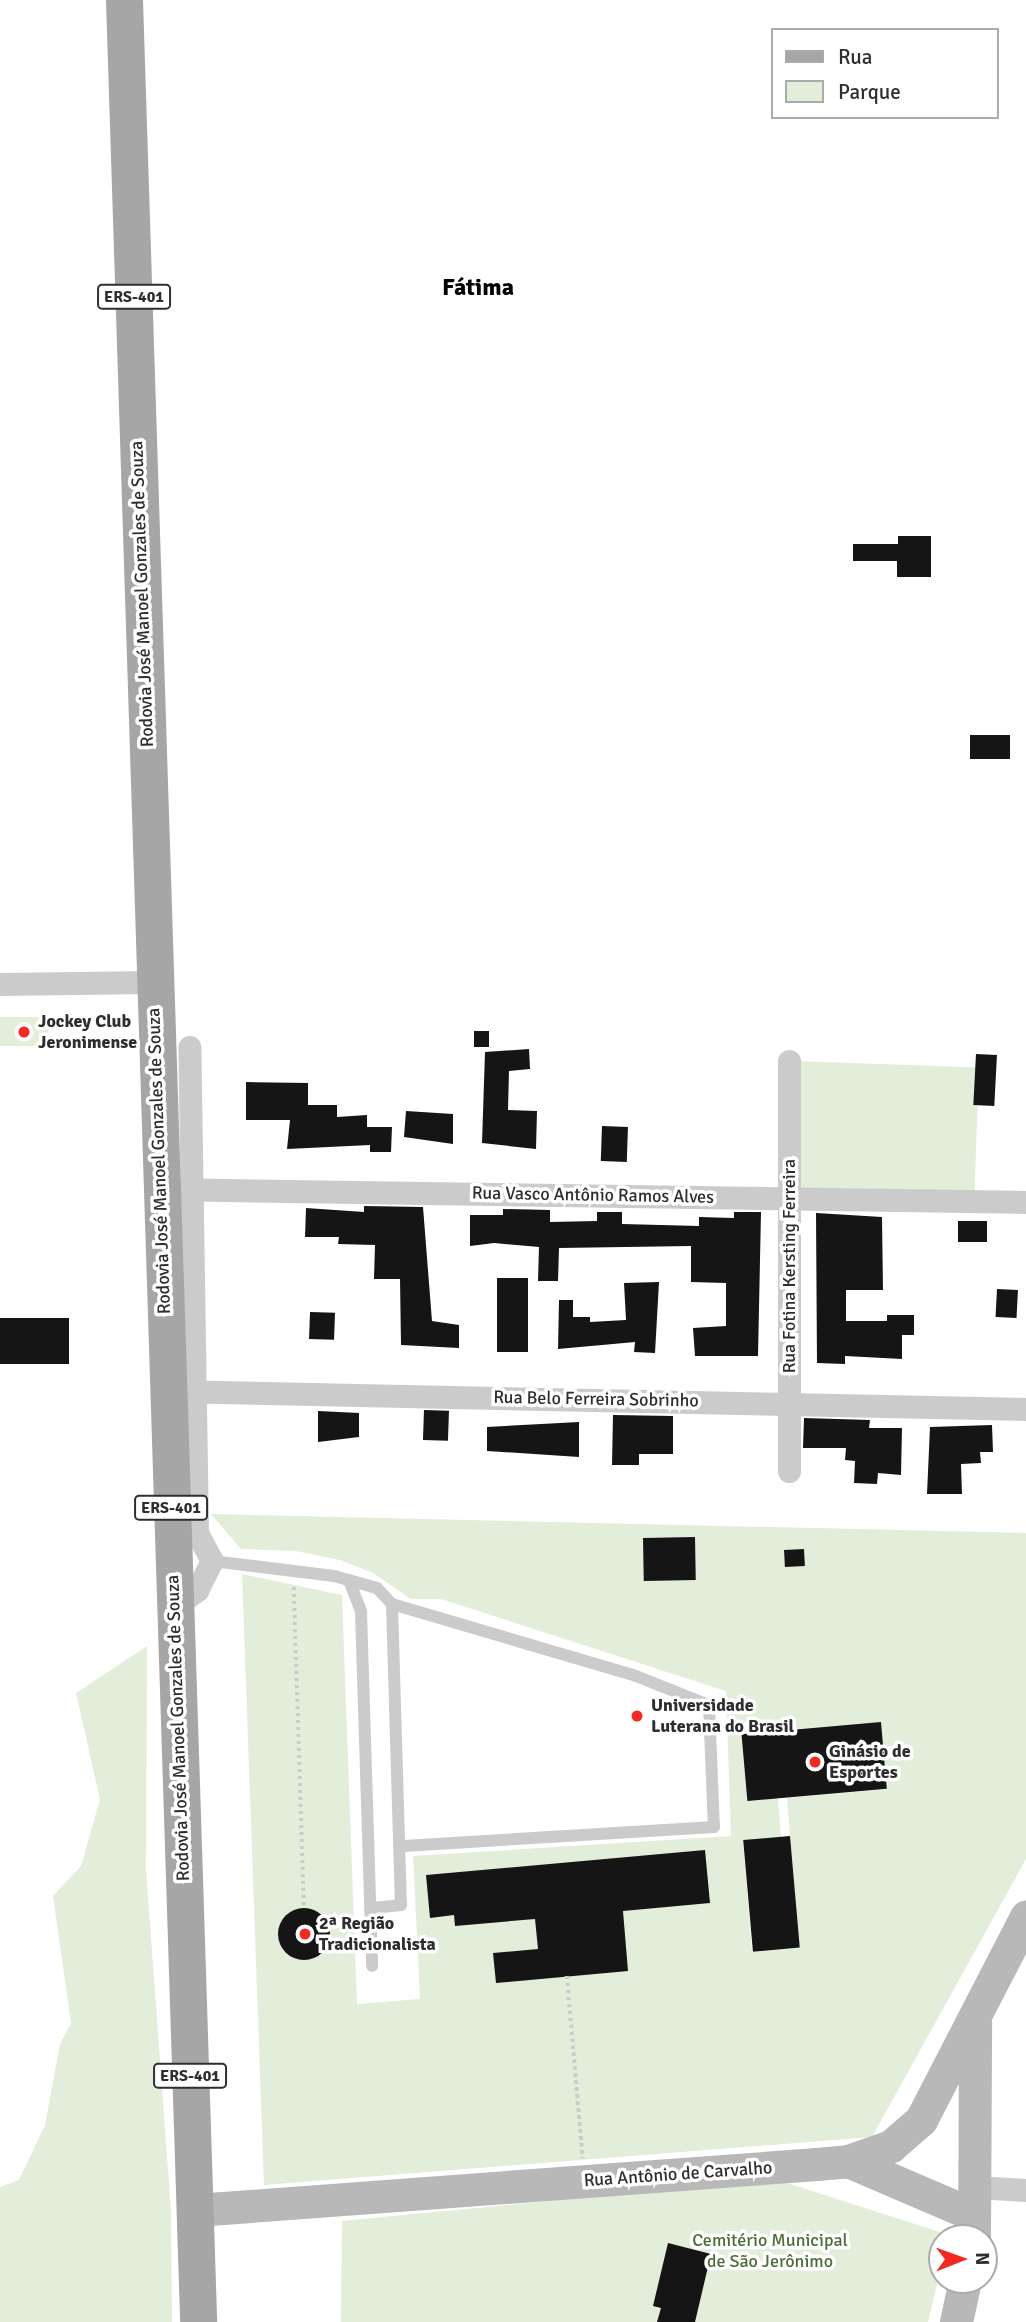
<!DOCTYPE html>
<meta charset="utf-8">
<style>
body{margin:0}
#map{position:relative;width:1026px;height:2322px;overflow:hidden;background:#fff;font-family:Signika,sans-serif}
div>[style]{position:absolute}
.green>*{inset:0;background:#e2edda;transform-origin:0 0}
.building>*{inset:0;background:#151515;transform-origin:0 0}
.round{border-radius:50%}
.path>*{height:3.5px;margin-top:-1.75px;transform-origin:0;background:repeating-linear-gradient(90deg,#cbcbcb 0 3.5px,transparent 0 7px)}
.lane>*{height:12px;margin:-6px;padding:0 6px;transform-origin:6px;border-radius:6px;background:#cbcbcb}
.street>*{height:23px;margin:-11.5px;padding:0 11.5px;transform-origin:11.5px;border-radius:11.5px;background:#cbcbcb}
.secondary>*{height:33px;margin:-16.5px;padding:0 16.5px;transform-origin:16.5px;border-radius:16.5px;background:#b8b8b8}
.primary>*{height:37px;margin:-18.5px;padding:0 18.5px;transform-origin:18.5px;border-radius:18.5px;background:#a6a6a6}
.dots>*{width:19px;height:19px;translate:-50% -50%;box-sizing:border-box;border:4px solid #fff;border-radius:50%}
span{translate:-50% -50%;white-space:nowrap;text-align:center;line-height:1.15;-webkit-text-stroke:7px #fff;paint-order:stroke}
.shield-label span{padding:2px 5px;background:#fff;border:2px solid;border-radius:5px;-webkit-text-stroke-width:0}
.shield-label{font-size:16px;color:#2e2e2e;font-weight:700}
.street-label{font-size:18px;color:#2e2e2e}
.poi-label{font-size:18px;color:#2e2e2e;font-weight:700}
.left{translate:0 -50%;text-align:left}
.park-label{font-size:18px;color:#4b6e37}
.district-label{font-size:24px;color:#000;font-weight:700}
.legend{position:absolute;left:771px;top:28px;width:228px;height:91px;box-sizing:border-box;background:#fff;border:2px solid #ababab;margin:0;padding:9px 12px;list-style:none;font-size:21px;color:#2e2e2e}
.legend li{display:flex;align-items:center;gap:14px;height:35px}
.legend b{width:35px;border:2px solid #ababab}
.north{position:absolute;left:928px;top:2224px;width:70px;height:70px;box-sizing:border-box;background:#fff;border:2px solid #ababab;border-radius:50%;rotate:89deg;font-size:19px;font-weight:700;line-height:28px;text-align:center;color:#2e2e2e}
.north::after{content:'';display:block;margin:auto;width:24px;height:32px;background:#f42821;clip-path:polygon(50% 0,100% 100%,50% 72%,0 100%)}
</style>
<div id="map">
<div class="green">
<div style="left:0;top:1017px;width:48px;height:29px"></div>
<div style="left:795px;top:1061px;width:184px;height:131px;rotate:2deg"></div>
<div style="clip-path:polygon(evenodd,211px 1514px,1026px 1533px,1026px 1859px,872px 2137px,264px 2185px,242px 1574px,342px 1595px,357px 2004px,420px 1999px,413px 1856px,731px 1836px,726px 1691px,441px 1599px,411px 1599px,373px 1573px,340px 1560px,296px 1551px,241px 1549px,211px 1514px,881px 1723px,887px 1789px,787px 1798px,799px 1948px,752px 1952px,743px 1841px,781px 1837px,778px 1799px,742px 1735px,881px 1723px)"></div>
<div style="clip-path:polygon(147px 1646px,146px 1869px,171px 2211px,172px 2322px,0 2322px,0 2187px,19px 2180px,45px 2125px,60px 2044px,71px 2023px,53px 1896px,81px 1866px,100px 1799px,76px 1693px)"></div>
<div style="clip-path:polygon(775px 2179px,949px 2235px,942px 2238px,942px 2264px,928px 2322px,341px 2322px,342px 2221px)"></div>
</div>
<div class="building">
<div style="clip-path:polygon(898px 536px,931px 536px,931px 577px,897px 577px,897px 561px,853px 561px,853px 544px,898px 544px)"></div>
<div style="left:970px;top:735px;width:40px;height:24px"></div>
<div style="left:489px;top:1031px;width:16px;height:15px;rotate:90deg"></div>
<div style="clip-path:polygon(529px 1049px,530px 1069px,509px 1071px,508px 1110px,537px 1111px,536px 1149px,482px 1143px,485px 1052px)"></div>
<div style="left:976px;top:1054px;width:21px;height:51px;rotate:3deg"></div>
<div style="clip-path:polygon(246px 1082px,308px 1083px,308px 1105px,337px 1105px,337px 1117px,367px 1115px,367px 1127px,392px 1127px,391px 1152px,370px 1152px,370px 1145px,287px 1149px,290px 1120px,246px 1120px)"></div>
<div style="clip-path:polygon(406px 1111px,453px 1114px,453px 1144px,404px 1137px)"></div>
<div style="left:602px;top:1126px;width:26px;height:35px;rotate:2deg"></div>
<div style="clip-path:polygon(364px 1206px,423px 1207px,432px 1321px,459px 1325px,459px 1348px,401px 1345px,400px 1279px,374px 1279px,375px 1245px,338px 1244px,339px 1237px,305px 1237px,306px 1208px,364px 1212px)"></div>
<div style="clip-path:polygon(503px 1209px,550px 1210px,550px 1222px,597px 1221px,597px 1212px,622px 1212px,622px 1224px,699px 1226px,699px 1217px,734px 1218px,734px 1212px,761px 1212px,758px 1356px,695px 1356px,693px 1328px,726px 1326px,726px 1283px,691px 1282px,691px 1246px,559px 1248px,558px 1281px,538px 1281px,539px 1247px,494px 1243px,470px 1246px,470px 1215px,503px 1215px)"></div>
<div style="clip-path:polygon(816px 1213px,882px 1217px,883px 1290px,846px 1290px,846px 1321px,887px 1321px,887px 1315px,914px 1315px,914px 1335px,902px 1335px,902px 1359px,845px 1356px,845px 1364px,817px 1363px)"></div>
<div style="left:958px;top:1221px;width:29px;height:21px"></div>
<div style="left:497px;top:1278px;width:31px;height:74px"></div>
<div style="clip-path:polygon(659px 1282px,655px 1353px,634px 1352px,635px 1342px,558px 1349px,559px 1300px,573px 1300px,573px 1317px,590px 1317px,590px 1322px,626px 1320px,624px 1283px)"></div>
<div style="left:997px;top:1289px;width:21px;height:28px;rotate:3deg"></div>
<div style="left:310px;top:1312px;width:25px;height:27px;rotate:2deg"></div>
<div style="left:0;top:1318px;width:69px;height:46px"></div>
<div style="left:424px;top:1410px;width:25px;height:30px;rotate:2deg"></div>
<div style="clip-path:polygon(318px 1411px,359px 1413px,359px 1437px,318px 1442px)"></div>
<div style="clip-path:polygon(613px 1415px,673px 1416px,673px 1454px,639px 1454px,639px 1465px,612px 1465px)"></div>
<div style="clip-path:polygon(804px 1418px,870px 1420px,869px 1428px,902px 1428px,901px 1475px,878px 1473px,877px 1484px,854px 1483px,855px 1461px,845px 1460px,846px 1448px,803px 1448px)"></div>
<div style="clip-path:polygon(579px 1422px,579px 1457px,487px 1451px,487px 1427px)"></div>
<div style="clip-path:polygon(992px 1425px,993px 1452px,980px 1452px,981px 1463px,961px 1464px,962px 1494px,927px 1494px,930px 1427px)"></div>
<div style="left:695px;top:1537px;width:43px;height:52px;rotate:89deg"></div>
<div style="left:804px;top:1549px;width:17px;height:20px;rotate:87deg"></div>
<div style="left:881px;top:1722px;width:67px;height:140px;rotate:85deg"></div>
<div style="left:790px;top:1836px;width:112px;height:47px;rotate:85deg"></div>
<div style="clip-path:polygon(705px 1850px,710px 1903px,623px 1911px,628px 1971px,496px 1983px,493px 1953px,538px 1949px,535px 1919px,455px 1926px,454px 1915px,430px 1918px,426px 1875px)"></div>
<div class="round" style="left:278px;top:1908px;width:52px;height:52px"></div>
<div style="clip-path:polygon(668px 2243px,711px 2254px,695px 2322px,657px 2322px,661px 2308px,653px 2306px)"></div>
</div>
<div class="path">
<div style="left:294px;top:1587px;width:321px;rotate:88.2deg"></div>
<div style="left:567px;top:1976px;width:183px;rotate:85deg"></div>
</div>
<div class="lane">
<div style="left:212px;top:1561px;width:123px;rotate:7deg"></div>
<div style="left:334px;top:1576px;width:45px;rotate:15.6deg"></div>
<div style="left:377px;top:1588px;width:22px;rotate:47deg"></div>
<div style="left:392px;top:1604px;width:301px;rotate:88.3deg"></div>
<div style="left:401px;top:1905px;width:31px;rotate:174deg"></div>
<div style="left:349px;top:1580px;width:34px;rotate:69deg"></div>
<div style="left:361px;top:1612px;width:354px;rotate:88.2deg"></div>
<div style="left:392px;top:1604px;width:254px;rotate:16.4deg"></div>
<div style="left:636px;top:1676px;width:79px;rotate:21.7deg"></div>
<div style="left:709px;top:1705px;width:122px;rotate:87.7deg"></div>
<div style="left:714px;top:1827px;width:315px;rotate:176.5deg"></div>
</div>
<div class="street">
<div style="left:0;top:984px;width:152px;rotate:-0.8deg"></div>
<div style="left:789px;top:1061px;width:410px;rotate:90deg"></div>
<div style="left:160px;top:1189px;width:866px;rotate:0.86deg"></div>
<div style="left:167px;top:1391px;width:859px;rotate:1.2deg"></div>
<div style="left:174px;top:1607px;width:29px;rotate:-36deg"></div>
<div style="left:197px;top:1590px;width:33px;rotate:-63deg"></div>
<div style="left:212px;top:1561px;width:32px;rotate:-118deg"></div>
<div style="left:197px;top:1533px;width:486px;rotate:-90.9deg"></div>
<div style="left:974px;top:2187px;width:52px;rotate:3.3deg"></div>
</div>
<div class="secondary">
<div style="left:848px;top:2161px;width:137px;rotate:23.2deg"></div>
<div style="left:196px;top:2210px;width:622px;rotate:-4.24deg"></div>
<div style="left:816px;top:2164px;width:32px;rotate:-5deg"></div>
<div style="left:848px;top:2161px;width:46px;rotate:-19.2deg"></div>
<div style="left:891px;top:2146px;width:40px;rotate:-41deg"></div>
<div style="left:921px;top:2120px;width:229px;rotate:-62.7deg"></div>
<div style="left:974px;top:2238px;width:215px;rotate:-89.7deg"></div>
<div style="left:956px;top:2322px;width:43px;rotate:-77.9deg"></div>
</div>
<div class="primary">
<div style="left:124px;top:0;width:2323px;rotate:88.17deg"></div>
</div>
<div class="dots">
<div style="left:24px;top:1032px;background:#f42821"></div>
<div style="left:637px;top:1716px;background:#f42821"></div>
<div style="left:815px;top:1762px;background:#f42821"></div>
<div style="left:305px;top:1934px;background:#f42821"></div>
</div>
<div class="shield-label">
<span style="left:134px;top:297px">ERS-401</span>
<span style="left:171px;top:1508px">ERS-401</span>
<span style="left:190px;top:2076px">ERS-401</span>
</div>
<div class="street-label">
<span style="left:142px;top:594px;rotate:-92deg">Rodovia José Manoel Gonzales de Souza</span>
<span style="left:159px;top:1161px;rotate:-92deg">Rodovia José Manoel Gonzales de Souza</span>
<span style="left:593px;top:1195px;rotate:1deg">Rua Vasco Antônio Ramos Alves</span>
<span style="left:789px;top:1266px;rotate:-90deg">Rua Fotina Kersting Ferreira</span>
<span style="left:596px;top:1399px;rotate:1deg">Rua Belo Ferreira Sobrinho</span>
<span style="left:178px;top:1728px;rotate:-92deg">Rodovia José Manoel Gonzales de Souza</span>
<span style="left:678px;top:2174px;rotate:-4deg">Rua Antônio de Carvalho</span>
</div>
<div class="poi-label">
<span class="left" style="left:38px;top:1032px">Jockey Club<br>Jeronimense</span>
<span class="left" style="left:651px;top:1716px">Universidade<br>Luterana do Brasil</span>
<span class="left" style="left:829px;top:1762px">Ginásio de<br>Esportes</span>
<span class="left" style="left:319px;top:1934px">2ª Região<br>Tradicionalista</span>
</div>
<div class="park-label">
<span style="left:770px;top:2251px">Cemitério Municipal<br>de São Jerônimo</span>
</div>
<div class="district-label">
<span style="left:478px;top:288px">Fátima</span>
</div>
<ul class="legend">
<li><b style="height:9px;background:#a6a6a6"></b>Rua</li>
<li><b style="height:19px;background:#e2edda"></b>Parque</li>
</ul>
<div class="north">N</div>
</div>
